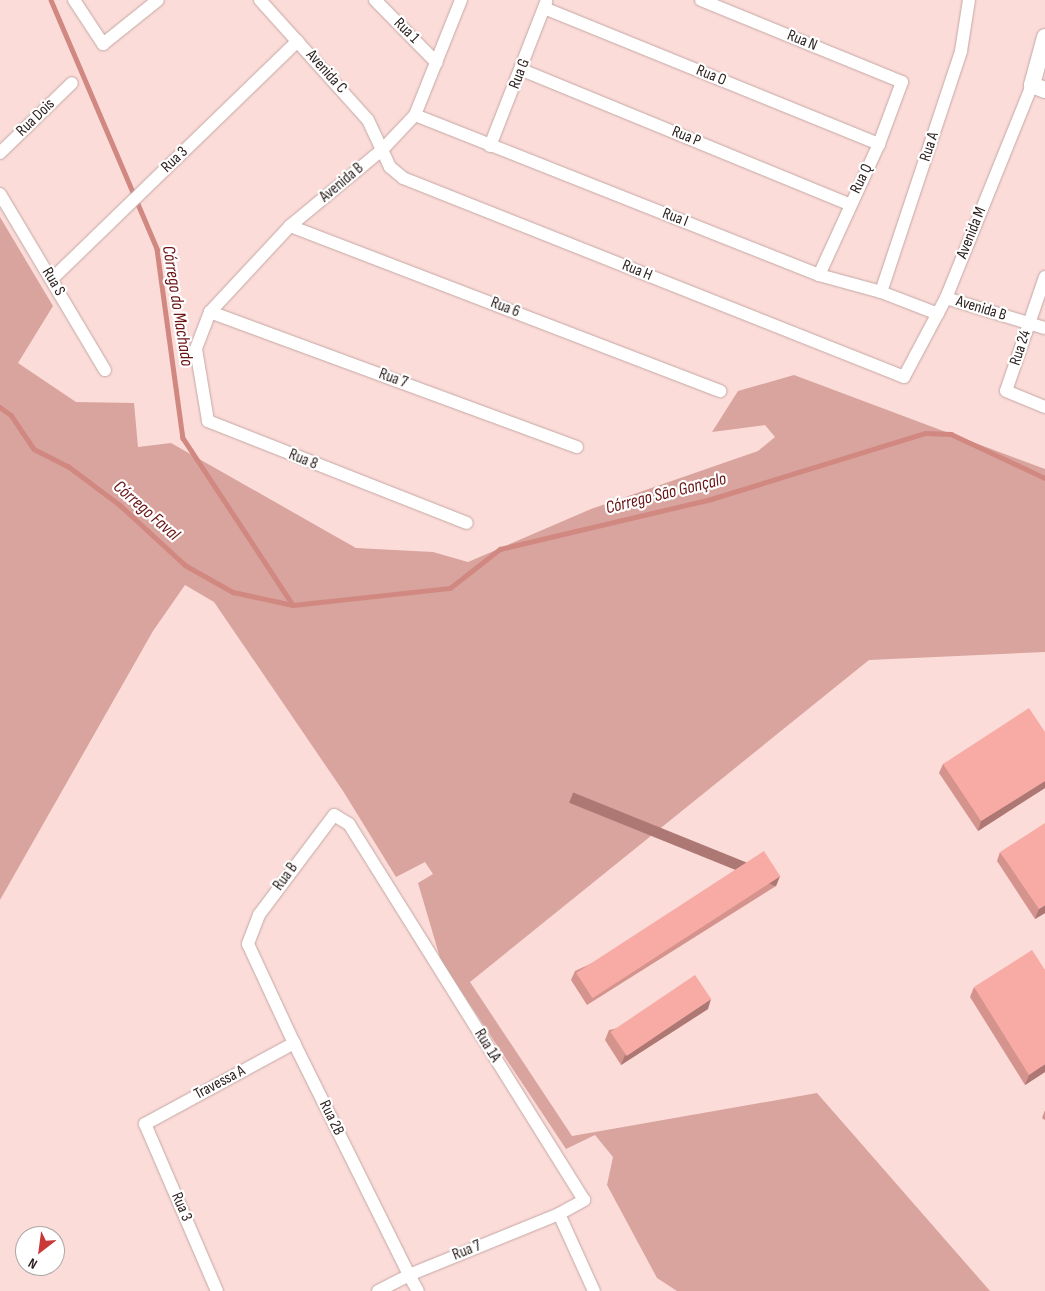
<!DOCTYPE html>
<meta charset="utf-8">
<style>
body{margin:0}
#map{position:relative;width:1045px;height:1291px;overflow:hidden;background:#fbdcd9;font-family:"Sofia Sans Condensed",sans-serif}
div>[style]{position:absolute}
.green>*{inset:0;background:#d9a49e}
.stream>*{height:4.5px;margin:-2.25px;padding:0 2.25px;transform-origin:2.25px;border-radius:2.25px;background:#d08881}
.roads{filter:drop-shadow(0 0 1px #c4a7a3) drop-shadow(0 0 1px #c4a7a3)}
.minor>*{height:12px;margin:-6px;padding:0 6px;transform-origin:6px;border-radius:6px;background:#fff}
.tertiary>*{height:16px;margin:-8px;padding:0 8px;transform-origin:8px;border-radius:8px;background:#fff}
.wall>*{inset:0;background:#d4938d}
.shaded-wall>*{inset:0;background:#ad7873;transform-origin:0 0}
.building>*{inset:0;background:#f7aba4;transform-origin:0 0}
span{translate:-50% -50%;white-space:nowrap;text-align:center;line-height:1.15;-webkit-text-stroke:4.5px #fff;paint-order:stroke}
.street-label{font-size:16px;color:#2d2220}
.water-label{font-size:18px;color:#6a1314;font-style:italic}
.north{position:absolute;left:15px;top:1226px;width:50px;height:50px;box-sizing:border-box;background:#fff;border:1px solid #aba7a6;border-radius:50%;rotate:210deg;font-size:14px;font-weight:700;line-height:20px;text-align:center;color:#2d2220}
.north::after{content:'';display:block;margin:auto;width:18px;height:22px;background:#c83938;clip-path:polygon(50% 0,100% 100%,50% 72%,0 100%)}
</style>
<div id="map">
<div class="green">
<div style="clip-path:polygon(0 217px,53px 306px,18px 363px,76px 402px,134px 403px,138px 447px,171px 443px,356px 548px,433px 552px,468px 562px,591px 509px,758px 451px,775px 437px,765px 425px,712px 432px,738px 391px,794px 375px,1045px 469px,1045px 652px,869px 660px,470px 982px,572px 1136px,817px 1093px,990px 1291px,677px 1291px,657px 1278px,607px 1185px,613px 1157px,595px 1135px,566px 1149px,441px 961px,418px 883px,433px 874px,425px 862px,396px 877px,343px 791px,214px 602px,185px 585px,153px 631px,0 900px)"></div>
</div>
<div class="stream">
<div style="left:51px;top:0;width:271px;rotate:66.9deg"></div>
<div style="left:157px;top:249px;width:191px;rotate:82.2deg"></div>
<div style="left:183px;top:438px;width:200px;rotate:56.6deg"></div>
<div style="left:0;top:407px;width:14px;rotate:36deg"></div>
<div style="left:11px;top:415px;width:41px;rotate:55.9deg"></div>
<div style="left:34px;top:449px;width:38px;rotate:27deg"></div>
<div style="left:68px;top:466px;width:65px;rotate:36.9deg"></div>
<div style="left:120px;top:505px;width:88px;rotate:42.7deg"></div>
<div style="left:185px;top:565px;width:55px;rotate:29.4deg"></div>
<div style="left:233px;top:592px;width:61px;rotate:12.2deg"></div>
<div style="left:293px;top:605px;width:158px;rotate:-6.2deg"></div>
<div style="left:450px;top:588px;width:63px;rotate:-38deg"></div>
<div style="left:500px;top:549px;width:217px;rotate:-13.3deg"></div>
<div style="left:711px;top:499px;width:224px;rotate:-17.1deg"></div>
<div style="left:925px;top:433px;width:26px;rotate:2deg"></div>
<div style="left:951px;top:434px;width:104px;rotate:25.1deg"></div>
</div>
<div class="roads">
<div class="minor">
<div style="left:74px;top:0;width:53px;rotate:56.6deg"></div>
<div style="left:103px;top:44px;width:70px;rotate:-38.7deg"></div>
<div style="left:260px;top:0;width:161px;rotate:48deg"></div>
<div style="left:368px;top:120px;width:52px;rotate:64.9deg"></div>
<div style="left:390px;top:167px;width:17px;rotate:40deg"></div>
<div style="left:403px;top:178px;width:539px;rotate:21.66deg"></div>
<div style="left:904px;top:377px;width:89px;rotate:-62deg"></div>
<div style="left:946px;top:298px;width:230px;rotate:-68deg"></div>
<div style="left:375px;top:0;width:88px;rotate:45.5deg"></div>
<div style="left:461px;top:0;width:124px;rotate:111.8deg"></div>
<div style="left:415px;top:115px;width:47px;rotate:133.3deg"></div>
<div style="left:383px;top:149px;width:121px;rotate:140.4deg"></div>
<div style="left:290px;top:226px;width:117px;rotate:132.9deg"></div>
<div style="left:210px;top:312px;width:40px;rotate:111deg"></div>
<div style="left:196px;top:349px;width:73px;rotate:80.5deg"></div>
<div style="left:208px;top:421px;width:278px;rotate:21.5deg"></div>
<div style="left:701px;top:0;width:217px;rotate:22.2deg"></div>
<div style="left:902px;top:82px;width:66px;rotate:110.4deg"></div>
<div style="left:879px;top:144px;width:144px;rotate:114.6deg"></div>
<div style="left:544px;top:8px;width:362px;rotate:22.1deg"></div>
<div style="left:522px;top:70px;width:353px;rotate:22.3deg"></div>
<div style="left:415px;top:115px;width:435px;rotate:21.6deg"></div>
<div style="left:819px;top:275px;width:64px;rotate:15.3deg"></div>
<div style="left:881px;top:292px;width:61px;rotate:21.1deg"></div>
<div style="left:490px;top:146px;width:155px;rotate:-68.7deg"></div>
<div style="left:0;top:153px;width:100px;rotate:-44.2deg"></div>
<div style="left:0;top:194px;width:205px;rotate:59.2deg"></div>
<div style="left:290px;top:226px;width:461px;rotate:21deg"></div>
<div style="left:1045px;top:277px;width:120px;rotate:108.9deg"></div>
<div style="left:1006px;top:391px;width:42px;rotate:22.3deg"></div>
<div style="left:52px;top:279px;width:342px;rotate:-44.1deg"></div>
<div style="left:881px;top:292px;width:254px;rotate:-71.6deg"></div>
<div style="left:961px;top:51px;width:52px;rotate:-81.1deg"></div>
<div style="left:946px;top:298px;width:103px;rotate:16.9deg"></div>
<div style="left:210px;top:312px;width:391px;rotate:20.2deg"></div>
<div style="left:559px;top:1214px;width:85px;rotate:65.6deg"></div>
<div style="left:217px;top:1291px;width:182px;rotate:-113.3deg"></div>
<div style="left:145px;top:1124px;width:170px;rotate:-28.5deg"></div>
<div style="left:378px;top:1291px;width:35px;rotate:-27deg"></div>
<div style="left:409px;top:1275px;width:162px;rotate:-22.1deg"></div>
<div style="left:559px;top:1214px;width:29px;rotate:-29deg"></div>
<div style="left:584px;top:1200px;width:443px;rotate:-122deg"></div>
<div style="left:349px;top:824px;width:17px;rotate:-149deg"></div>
<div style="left:334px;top:815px;width:125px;rotate:126.9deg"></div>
<div style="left:259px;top:915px;width:31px;rotate:111deg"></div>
<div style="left:248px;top:944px;width:109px;rotate:65.1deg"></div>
<div style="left:294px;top:1043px;width:259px;rotate:63.6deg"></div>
<div style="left:409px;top:1275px;width:18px;rotate:61deg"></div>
</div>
<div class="tertiary">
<div style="left:1045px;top:37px;width:50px;rotate:105.2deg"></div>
<div style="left:1032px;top:85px;width:14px;rotate:21deg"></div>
</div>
</div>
<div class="wall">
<div style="clip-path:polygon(1045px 732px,1045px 788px,978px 831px,939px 773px,943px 764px)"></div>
<div style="clip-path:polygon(1000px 852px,1045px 913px,1035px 919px,997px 861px)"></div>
<div style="clip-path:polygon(780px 876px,776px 886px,587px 1005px,571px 980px,575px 971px)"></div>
<div style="clip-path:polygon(974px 987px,1045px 1072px,1025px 1085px,970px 997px)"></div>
<div style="clip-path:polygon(708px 1009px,621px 1065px,605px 1040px,609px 1030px)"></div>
<div style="clip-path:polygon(1045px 1110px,1045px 1120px,1042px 1118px)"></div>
</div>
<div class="shaded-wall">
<div style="clip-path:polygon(1045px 781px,1045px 788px,978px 831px,981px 821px)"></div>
<div style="left:780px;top:876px;width:11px;height:223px;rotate:112deg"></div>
<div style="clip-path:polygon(1045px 905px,1045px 913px,1035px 919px,1039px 909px)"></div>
<div style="clip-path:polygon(711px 999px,708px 1009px,621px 1065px,625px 1055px)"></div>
<div style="clip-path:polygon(1045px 1064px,1045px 1072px,1025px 1085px,1029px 1075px)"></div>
</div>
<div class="building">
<div style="clip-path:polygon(1029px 708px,1045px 732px,1045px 781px,981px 821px,943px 764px)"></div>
<div style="clip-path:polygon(1045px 823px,1045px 905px,1039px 909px,1000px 852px)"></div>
<div style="left:764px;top:851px;width:30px;height:224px;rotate:57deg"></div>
<div style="clip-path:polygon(1032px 950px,1045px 970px,1045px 1064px,1029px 1075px,974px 987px)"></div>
<div style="left:695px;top:975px;width:29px;height:102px;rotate:56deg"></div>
</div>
<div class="street-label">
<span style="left:406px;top:31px;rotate:45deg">Rua 1</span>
<span style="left:802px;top:41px;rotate:22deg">Rua N</span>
<span style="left:326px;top:72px;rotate:48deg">Avenida C</span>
<span style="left:520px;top:74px;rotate:-69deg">Rua G</span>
<span style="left:711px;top:76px;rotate:22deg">Rua O</span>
<span style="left:36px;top:118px;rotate:-44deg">Rua Dois</span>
<span style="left:686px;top:137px;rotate:22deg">Rua P</span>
<span style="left:930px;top:147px;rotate:-72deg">Rua A</span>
<span style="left:175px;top:160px;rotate:-44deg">Rua 3</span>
<span style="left:862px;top:179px;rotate:-64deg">Rua Q</span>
<span style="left:342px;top:183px;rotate:-40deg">Avenida B</span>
<span style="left:675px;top:218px;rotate:21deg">Rua I</span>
<span style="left:972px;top:233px;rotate:-68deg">Avenida M</span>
<span style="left:637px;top:271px;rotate:22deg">Rua H</span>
<span style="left:53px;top:282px;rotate:59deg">Rua S</span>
<span style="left:505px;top:308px;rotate:21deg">Rua 6</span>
<span style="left:981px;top:309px;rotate:17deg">Avenida B</span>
<span style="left:1021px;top:348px;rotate:-72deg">Rua 24</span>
<span style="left:393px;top:379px;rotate:20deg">Rua 7</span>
<span style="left:303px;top:460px;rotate:22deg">Rua 8</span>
<span style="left:286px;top:877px;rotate:-54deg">Rua B</span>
<span style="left:487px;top:1046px;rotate:58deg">Rua 1A</span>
<span style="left:220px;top:1083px;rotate:-28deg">Travessa A</span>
<span style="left:331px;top:1118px;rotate:64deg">Rua 2B</span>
<span style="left:181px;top:1207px;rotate:67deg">Rua 3</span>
<span style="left:467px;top:1251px;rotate:-22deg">Rua 7</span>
</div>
<div class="water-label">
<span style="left:177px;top:306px;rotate:81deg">Córrego do Machado</span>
<span style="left:666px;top:494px;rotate:-14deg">Córrego São Gonçalo</span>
<span style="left:146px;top:511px;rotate:41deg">Córrego Faval</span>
</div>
<div class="north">N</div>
</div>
